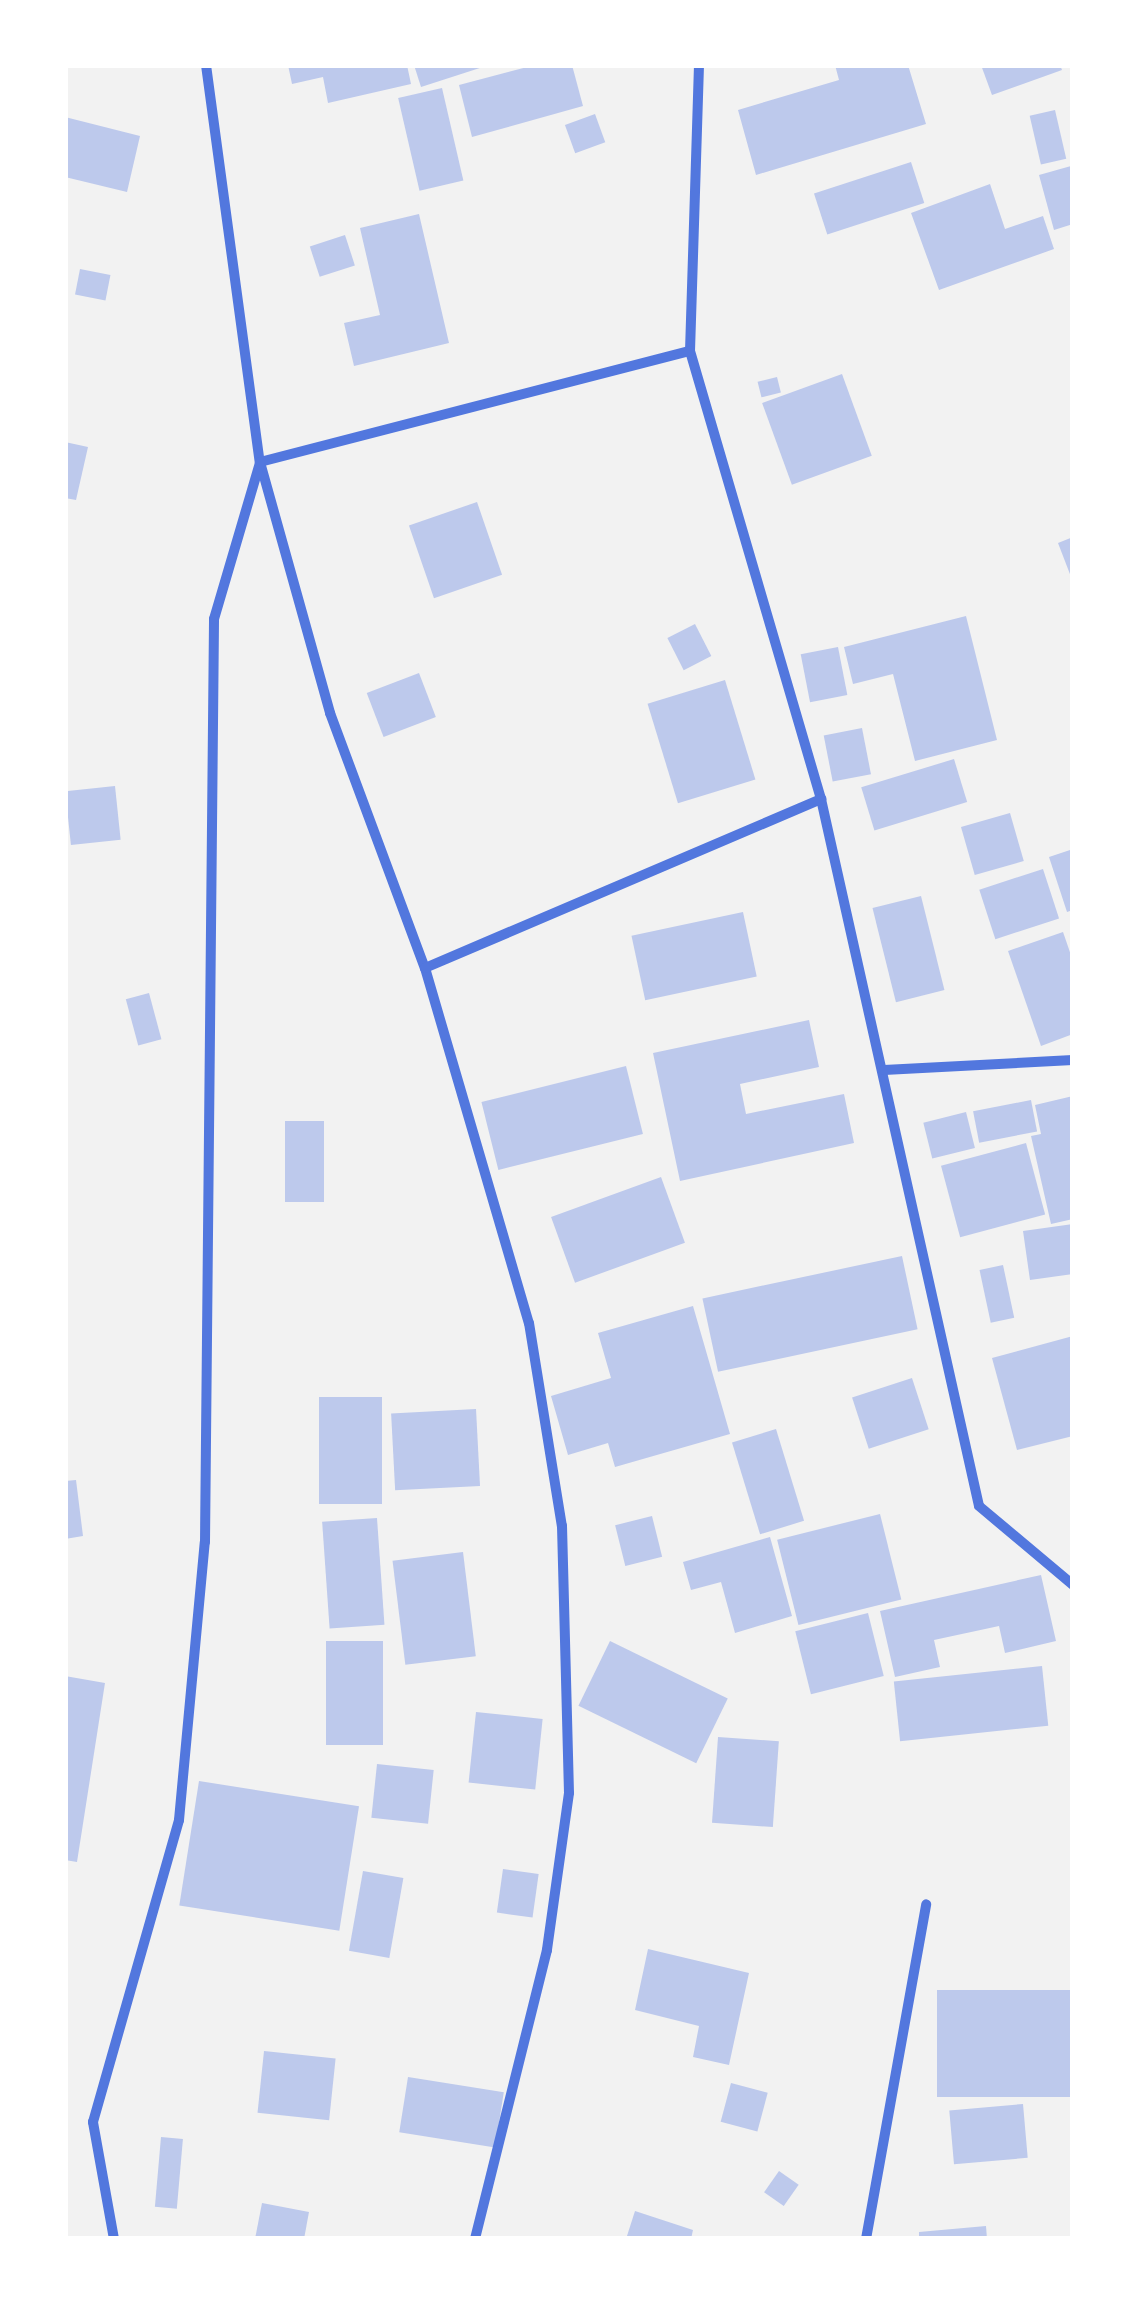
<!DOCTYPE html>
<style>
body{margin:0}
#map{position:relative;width:1138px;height:2304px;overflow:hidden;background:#f2f2f2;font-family:"Alegreya Sans",sans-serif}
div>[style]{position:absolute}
.building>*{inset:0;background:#bdc9ec;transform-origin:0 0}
.minor>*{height:10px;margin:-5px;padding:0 5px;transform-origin:5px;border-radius:5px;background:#5277de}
span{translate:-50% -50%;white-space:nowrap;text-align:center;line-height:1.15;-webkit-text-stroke:8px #fff;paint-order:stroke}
.frame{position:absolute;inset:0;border:68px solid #fff;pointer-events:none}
</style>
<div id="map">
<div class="building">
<div style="clip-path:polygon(288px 65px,407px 65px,411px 84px,328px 103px,323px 77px,292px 84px)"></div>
<div style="clip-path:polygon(414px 65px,486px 65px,486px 66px,421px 87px)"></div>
<div style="clip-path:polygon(535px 65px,572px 65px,583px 106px,472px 137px,459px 85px)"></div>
<div style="clip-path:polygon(835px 65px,908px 65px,926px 124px,756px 175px,738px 110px,839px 80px)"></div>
<div style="clip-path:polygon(981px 65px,1060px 65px,1062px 70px,992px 95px)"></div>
<div style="left:442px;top:88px;width:95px;height:45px;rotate:77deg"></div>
<div style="left:1055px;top:110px;width:50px;height:26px;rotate:77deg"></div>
<div style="left:595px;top:114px;width:30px;height:32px;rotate:70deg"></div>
<div style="clip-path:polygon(65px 117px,140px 136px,127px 192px,65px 177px)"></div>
<div style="left:911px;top:162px;width:43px;height:102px;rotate:72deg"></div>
<div style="clip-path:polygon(1071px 166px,1073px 224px,1054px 230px,1039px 175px)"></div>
<div style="clip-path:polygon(990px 184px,1005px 229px,1043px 216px,1054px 249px,939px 290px,911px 213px)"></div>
<div style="clip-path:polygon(419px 214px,449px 343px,354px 366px,344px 323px,380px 315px,360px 228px)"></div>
<div style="left:345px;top:235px;width:32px;height:37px;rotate:72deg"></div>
<div style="left:80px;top:269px;width:31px;height:26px;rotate:11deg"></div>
<div style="left:842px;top:374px;width:87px;height:85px;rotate:70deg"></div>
<div style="left:777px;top:377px;width:16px;height:20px;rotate:76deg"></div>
<div style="clip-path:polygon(65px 442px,88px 447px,76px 500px,65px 498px)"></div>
<div style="left:477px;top:502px;width:77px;height:72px;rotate:71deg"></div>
<div style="clip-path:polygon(1073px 537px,1073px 582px,1058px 543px)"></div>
<div style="clip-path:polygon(966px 616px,997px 740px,915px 761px,893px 674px,853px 684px,844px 647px)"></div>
<div style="left:695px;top:624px;width:36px;height:31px;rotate:63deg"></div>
<div style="left:838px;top:647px;width:49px;height:38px;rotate:79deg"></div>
<div style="left:419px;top:673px;width:47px;height:56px;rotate:69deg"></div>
<div style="left:725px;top:680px;width:104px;height:81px;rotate:73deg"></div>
<div style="left:862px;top:728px;width:47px;height:39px;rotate:79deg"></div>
<div style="left:954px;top:759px;width:45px;height:97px;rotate:73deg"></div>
<div style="left:115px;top:786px;width:54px;height:50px;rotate:84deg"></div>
<div style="left:1010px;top:813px;width:50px;height:51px;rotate:74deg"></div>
<div style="clip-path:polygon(1073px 849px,1073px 910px,1067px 912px,1049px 857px)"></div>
<div style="left:1043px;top:869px;width:52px;height:67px;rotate:72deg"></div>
<div style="left:921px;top:896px;width:97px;height:50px;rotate:76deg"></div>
<div style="left:743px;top:912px;width:66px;height:114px;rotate:78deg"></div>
<div style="clip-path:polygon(1063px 932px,1073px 961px,1073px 1034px,1041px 1046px,1008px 951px)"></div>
<div style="left:149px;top:993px;width:48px;height:24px;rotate:75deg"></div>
<div style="clip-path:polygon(809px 1020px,819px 1067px,740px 1084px,746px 1114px,844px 1094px,854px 1143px,680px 1181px,653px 1053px)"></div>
<div style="left:626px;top:1066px;width:70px;height:149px;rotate:76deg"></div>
<div style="clip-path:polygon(1073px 1096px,1073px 1219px,1051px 1224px,1031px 1136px,1041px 1134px,1035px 1105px)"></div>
<div style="left:1031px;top:1100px;width:32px;height:59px;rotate:79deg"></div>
<div style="left:966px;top:1112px;width:37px;height:44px;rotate:76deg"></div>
<div style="left:285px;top:1121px;width:39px;height:81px"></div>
<div style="left:1026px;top:1143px;width:74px;height:88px;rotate:75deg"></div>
<div style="left:661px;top:1177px;width:70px;height:117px;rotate:70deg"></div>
<div style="clip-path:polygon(1073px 1224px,1073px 1274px,1030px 1280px,1023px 1231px)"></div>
<div style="left:902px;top:1256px;width:75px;height:204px;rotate:78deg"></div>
<div style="left:1003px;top:1265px;width:54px;height:24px;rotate:78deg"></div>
<div style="clip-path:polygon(693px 1306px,730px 1434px,615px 1467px,608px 1443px,568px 1455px,551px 1396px,611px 1378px,598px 1333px)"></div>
<div style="clip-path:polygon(1073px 1336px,1073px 1436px,1017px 1450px,992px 1358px)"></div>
<div style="left:912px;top:1378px;width:54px;height:63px;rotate:72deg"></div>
<div style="left:319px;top:1397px;width:63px;height:107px"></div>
<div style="left:476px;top:1409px;width:77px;height:85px;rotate:87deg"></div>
<div style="left:776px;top:1429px;width:96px;height:46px;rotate:73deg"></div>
<div style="clip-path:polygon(76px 1480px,83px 1536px,65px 1539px,65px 1481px)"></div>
<div style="left:880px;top:1514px;width:88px;height:106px;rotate:76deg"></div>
<div style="left:652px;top:1516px;width:42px;height:38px;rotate:76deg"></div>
<div style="left:377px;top:1518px;width:107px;height:55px;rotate:86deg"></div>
<div style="clip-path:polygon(770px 1537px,792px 1616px,735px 1633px,721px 1582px,691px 1590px,683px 1562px)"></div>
<div style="left:463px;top:1552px;width:105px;height:71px;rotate:83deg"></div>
<div style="clip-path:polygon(1041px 1575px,1056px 1641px,1005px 1653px,999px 1626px,934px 1640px,940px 1667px,895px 1677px,880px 1611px)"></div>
<div style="left:868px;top:1613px;width:65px;height:75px;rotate:76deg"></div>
<div style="left:326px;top:1641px;width:57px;height:104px"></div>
<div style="left:610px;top:1641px;width:131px;height:72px;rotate:26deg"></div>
<div style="left:1042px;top:1666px;width:60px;height:149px;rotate:84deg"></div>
<div style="clip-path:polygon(65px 1676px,105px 1683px,77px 1862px,65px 1860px)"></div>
<div style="left:476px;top:1712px;width:67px;height:71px;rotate:6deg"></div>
<div style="left:718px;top:1737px;width:61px;height:86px;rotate:4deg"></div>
<div style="left:377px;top:1764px;width:57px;height:54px;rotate:6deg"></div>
<div style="left:199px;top:1781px;width:162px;height:126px;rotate:9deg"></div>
<div style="left:503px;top:1869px;width:36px;height:44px;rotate:8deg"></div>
<div style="left:363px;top:1871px;width:41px;height:81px;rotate:10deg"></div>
<div style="clip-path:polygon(648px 1949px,749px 1973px,729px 2065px,693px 2057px,699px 2026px,635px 2010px)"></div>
<div style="left:1073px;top:1990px;width:107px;height:136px;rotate:90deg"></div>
<div style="left:264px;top:2051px;width:72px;height:62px;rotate:6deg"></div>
<div style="left:408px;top:2077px;width:97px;height:56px;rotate:9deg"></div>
<div style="left:731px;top:2083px;width:38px;height:40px;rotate:15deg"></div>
<div style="left:1023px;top:2104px;width:54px;height:74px;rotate:85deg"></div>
<div style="left:161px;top:2137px;width:22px;height:70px;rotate:5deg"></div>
<div style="left:779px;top:2171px;width:24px;height:26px;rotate:35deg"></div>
<div style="clip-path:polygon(262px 2203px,309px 2212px,304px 2239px,255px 2239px)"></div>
<div style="clip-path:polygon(635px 2211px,693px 2230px,691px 2239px,626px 2239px)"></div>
<div style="clip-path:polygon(986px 2226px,987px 2239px,919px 2239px,919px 2232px)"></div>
</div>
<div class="minor">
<div style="left:206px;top:65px;width:401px;rotate:82.3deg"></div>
<div style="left:260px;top:462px;width:261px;rotate:74.4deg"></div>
<div style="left:330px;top:713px;width:272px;rotate:69.6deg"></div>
<div style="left:425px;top:968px;width:370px;rotate:73.7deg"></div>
<div style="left:529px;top:1323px;width:206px;rotate:80.8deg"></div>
<div style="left:562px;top:1526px;width:267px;rotate:88.5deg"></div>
<div style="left:569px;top:1793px;width:159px;rotate:98deg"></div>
<div style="left:547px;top:1950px;width:298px;rotate:104deg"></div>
<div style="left:699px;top:65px;width:286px;rotate:91.8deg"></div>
<div style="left:690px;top:351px;width:467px;rotate:73.7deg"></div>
<div style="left:821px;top:799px;width:724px;rotate:77.4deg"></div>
<div style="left:979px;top:1506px;width:123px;rotate:40deg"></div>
<div style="left:260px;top:462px;width:444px;rotate:-14.5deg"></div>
<div style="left:425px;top:968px;width:431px;rotate:-23.1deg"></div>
<div style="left:884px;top:1070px;width:189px;rotate:-3deg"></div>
<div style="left:114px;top:2239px;width:119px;rotate:-100.2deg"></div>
<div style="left:93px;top:2122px;width:314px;rotate:-74.1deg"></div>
<div style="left:179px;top:1820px;width:279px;rotate:-84.7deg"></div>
<div style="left:205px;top:1542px;width:923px;rotate:-89.44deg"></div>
<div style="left:214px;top:619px;width:163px;rotate:-73.6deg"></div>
<div style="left:866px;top:2239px;width:340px;rotate:-79.8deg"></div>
</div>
<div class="frame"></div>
</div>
